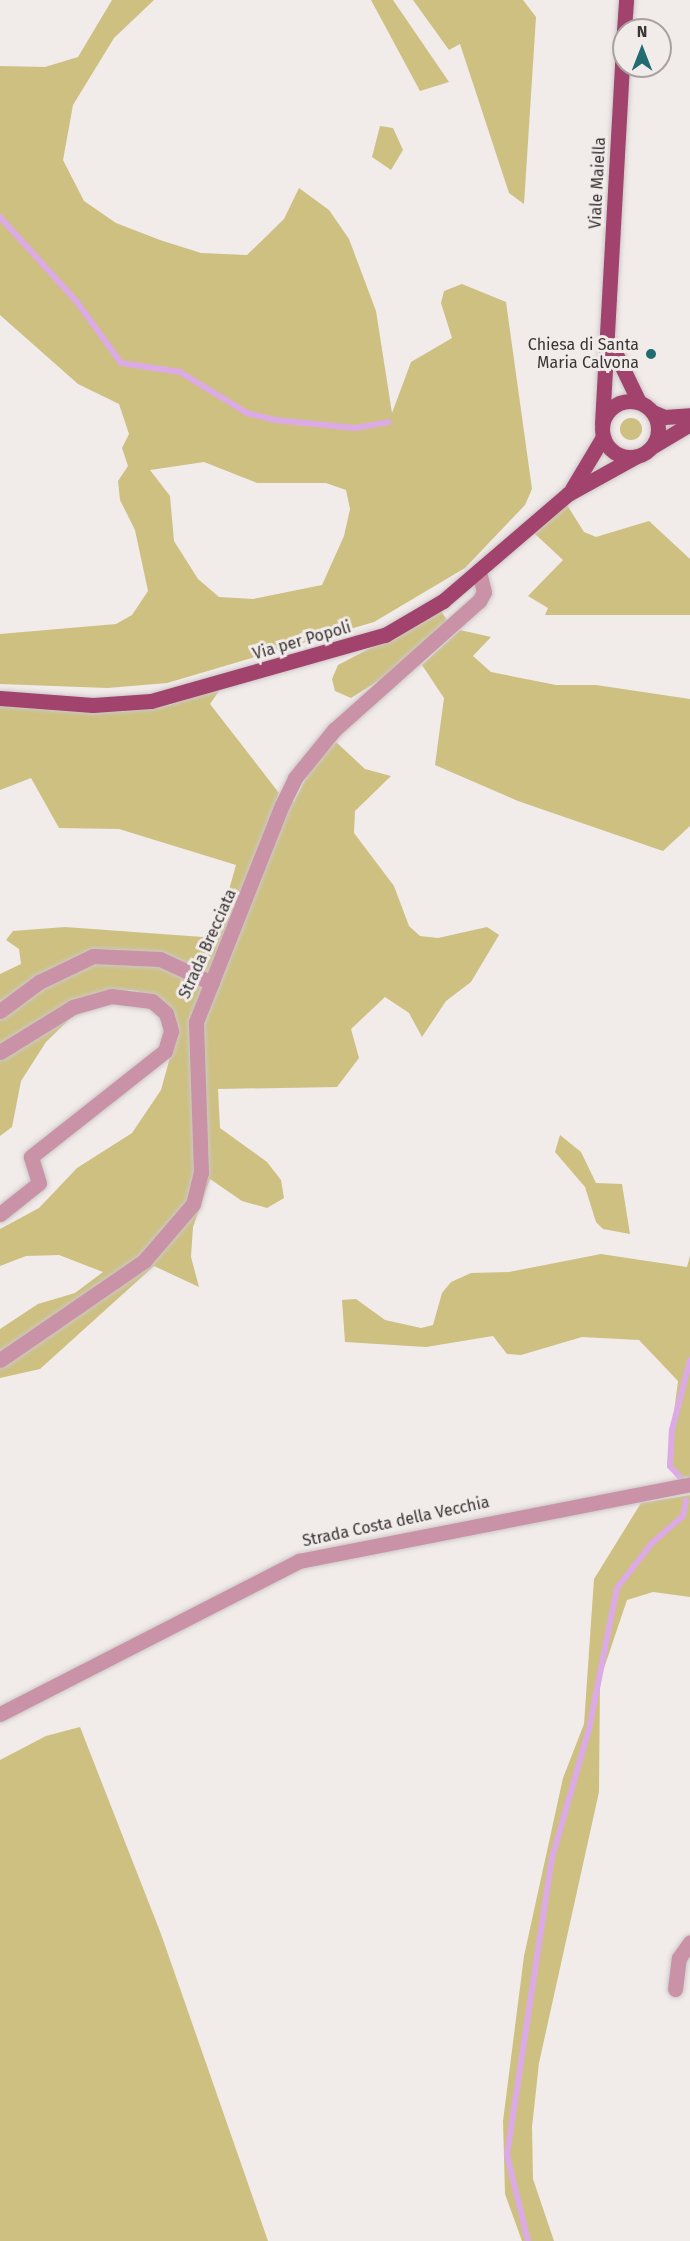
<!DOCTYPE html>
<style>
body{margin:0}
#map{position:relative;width:690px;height:2241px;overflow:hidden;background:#f1ebea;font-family:"Fira Sans",sans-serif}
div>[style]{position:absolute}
.green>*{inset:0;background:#cdc081}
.round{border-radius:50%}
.stream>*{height:6px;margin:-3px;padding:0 3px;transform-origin:3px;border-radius:3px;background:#dcabe5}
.roads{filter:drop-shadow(0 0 2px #ccc7c6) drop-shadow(0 0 2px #ccc7c6)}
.minor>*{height:15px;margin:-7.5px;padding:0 7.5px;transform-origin:7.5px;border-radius:7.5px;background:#c992a6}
.major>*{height:15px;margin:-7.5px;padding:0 7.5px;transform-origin:7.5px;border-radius:7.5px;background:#a1436c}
.major>.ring{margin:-7.5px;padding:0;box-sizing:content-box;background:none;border:15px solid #a1436c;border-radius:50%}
.dots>*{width:16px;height:16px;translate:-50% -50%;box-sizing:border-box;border:3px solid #f1ebea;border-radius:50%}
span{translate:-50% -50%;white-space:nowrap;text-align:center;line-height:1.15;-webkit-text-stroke:6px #f1ebea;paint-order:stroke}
.street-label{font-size:16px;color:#383535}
.poi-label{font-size:16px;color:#383535}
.right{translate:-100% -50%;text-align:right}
.north{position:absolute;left:612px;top:18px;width:60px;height:60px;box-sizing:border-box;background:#f1ebea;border:2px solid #a7a2a2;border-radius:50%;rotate:0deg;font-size:16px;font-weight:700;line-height:24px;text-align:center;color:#383535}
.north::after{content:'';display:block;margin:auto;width:21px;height:27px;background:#206c70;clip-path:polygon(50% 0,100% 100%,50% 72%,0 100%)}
</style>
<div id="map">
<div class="green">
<div style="clip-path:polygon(evenodd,112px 0,154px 0,114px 38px,73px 105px,63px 160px,84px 201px,116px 223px,160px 240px,201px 253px,247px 255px,284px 219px,299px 188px,329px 210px,349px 239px,376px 311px,392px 413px,411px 362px,452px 338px,441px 303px,444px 291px,462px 284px,506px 302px,532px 489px,525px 505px,465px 568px,374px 622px,167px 683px,108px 688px,0 684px,0 634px,116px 624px,132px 615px,148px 591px,135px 530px,120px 500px,118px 481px,128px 466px,122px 448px,129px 434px,119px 404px,78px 384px,0 315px,0 66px,45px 67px,78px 57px,112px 0,204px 462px,257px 483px,326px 483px,346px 490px,350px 509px,344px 536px,322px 585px,253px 599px,219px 597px,198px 579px,174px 541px,170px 496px,150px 470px,204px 462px)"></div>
<div style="clip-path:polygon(371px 0,393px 0,449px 82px,420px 91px)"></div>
<div style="clip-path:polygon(413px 0,523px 0,536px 17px,524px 204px,509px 193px,460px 44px,449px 50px)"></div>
<div style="clip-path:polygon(380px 126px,393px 128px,403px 150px,391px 170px,372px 157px)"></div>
<div class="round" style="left:620px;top:418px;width:22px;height:22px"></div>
<div style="clip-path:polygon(567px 505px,584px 532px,596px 537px,649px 521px,690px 559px,690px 615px,545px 615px,548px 608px,528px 596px,563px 560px,534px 533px)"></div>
<div style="clip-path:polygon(441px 611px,447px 620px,386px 676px,351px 698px,335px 691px,332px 679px,338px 665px)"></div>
<div style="clip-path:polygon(460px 630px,491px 637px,473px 656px,491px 672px,556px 685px,596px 685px,690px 699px,690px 826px,663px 851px,518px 801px,435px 765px,444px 698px,422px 665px)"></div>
<div style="clip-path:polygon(221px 688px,210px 704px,279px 793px,276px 802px,294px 802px,310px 770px,336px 742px,365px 769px,391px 776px,355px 811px,354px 833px,394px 886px,409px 926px,420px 936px,438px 938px,487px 927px,499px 935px,471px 982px,446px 1001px,422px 1037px,409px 1013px,385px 997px,351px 1029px,359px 1058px,337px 1087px,218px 1089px,220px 1128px,267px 1162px,281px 1180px,284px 1198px,267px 1208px,242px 1201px,210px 1179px,193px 1227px,191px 1257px,199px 1287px,154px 1266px,40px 1369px,0 1378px,0 1329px,38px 1304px,75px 1293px,103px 1272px,59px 1255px,26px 1256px,0 1266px,0 1229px,39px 1208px,77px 1168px,132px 1133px,161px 1090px,175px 1039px,154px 996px,132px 990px,96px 993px,46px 1042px,21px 1081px,12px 1127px,0 1136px,0 974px,21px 964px,19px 949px,6px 940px,13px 931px,65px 927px,203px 937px,222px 915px,236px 865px,119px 829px,59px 828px,31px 778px,0 790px,0 702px,119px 712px,170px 705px)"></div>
<div style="clip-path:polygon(560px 1135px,581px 1152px,596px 1183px,622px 1184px,630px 1234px,603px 1229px,596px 1222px,585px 1187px,555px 1152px)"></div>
<div style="clip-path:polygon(601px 1254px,687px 1267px,690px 1256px,690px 1477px,678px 1478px,667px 1465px,678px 1381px,639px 1340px,582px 1337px,521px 1355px,507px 1354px,493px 1336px,426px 1347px,345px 1342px,342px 1300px,356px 1299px,385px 1320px,421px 1328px,433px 1325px,442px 1293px,451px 1282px,471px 1273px,509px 1272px)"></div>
<div style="clip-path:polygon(690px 1495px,690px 1597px,653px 1592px,627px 1600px,600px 1680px,599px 1792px,539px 2063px,532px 2127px,533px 2179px,554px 2241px,522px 2241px,505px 2194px,503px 2121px,524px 1956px,563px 1778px,584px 1724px,594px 1579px,641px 1503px)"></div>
<div style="clip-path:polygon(80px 1727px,161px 1934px,268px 2241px,0 2241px,0 1760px,46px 1736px)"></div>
</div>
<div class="stream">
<div style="left:0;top:217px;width:115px;rotate:47.8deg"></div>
<div style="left:77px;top:302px;width:75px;rotate:54.2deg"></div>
<div style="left:121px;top:363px;width:60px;rotate:8.7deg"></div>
<div style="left:180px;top:372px;width:79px;rotate:31.5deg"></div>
<div style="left:247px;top:413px;width:29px;rotate:14deg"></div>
<div style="left:275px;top:420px;width:80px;rotate:5.7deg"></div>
<div style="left:355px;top:428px;width:34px;rotate:-10deg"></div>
<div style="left:681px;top:1478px;width:16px;rotate:-133deg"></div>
<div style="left:670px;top:1466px;width:36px;rotate:-87deg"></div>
<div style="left:672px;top:1430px;width:72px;rotate:-75.6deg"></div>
<div style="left:528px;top:2241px;width:89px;rotate:-103.7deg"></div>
<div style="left:507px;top:2155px;width:300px;rotate:-81.4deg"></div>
<div style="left:552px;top:1858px;width:134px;rotate:-74deg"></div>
<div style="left:589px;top:1729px;width:144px;rotate:-78.8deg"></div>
<div style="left:617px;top:1588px;width:57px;rotate:-52.1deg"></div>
<div style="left:652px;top:1543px;width:41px;rotate:-41.1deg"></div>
<div style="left:683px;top:1516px;width:16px;rotate:-79deg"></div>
</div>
<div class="roads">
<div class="minor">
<div style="left:0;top:1011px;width:49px;rotate:-36.6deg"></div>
<div style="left:39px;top:982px;width:60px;rotate:-25.7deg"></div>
<div style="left:93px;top:956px;width:67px;rotate:2.6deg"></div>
<div style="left:160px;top:959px;width:57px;rotate:24.8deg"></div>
<div style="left:0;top:1052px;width:86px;rotate:-31.7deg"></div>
<div style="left:73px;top:1007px;width:40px;rotate:-16deg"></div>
<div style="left:111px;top:996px;width:41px;rotate:7deg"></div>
<div style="left:152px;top:1001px;width:18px;rotate:41deg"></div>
<div style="left:166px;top:1013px;width:19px;rotate:74deg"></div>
<div style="left:171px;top:1031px;width:21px;rotate:107deg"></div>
<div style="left:165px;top:1051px;width:171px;rotate:141.7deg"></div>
<div style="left:31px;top:1157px;width:27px;rotate:73deg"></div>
<div style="left:39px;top:1183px;width:50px;rotate:141.5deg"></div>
<div style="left:0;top:1360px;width:175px;rotate:-34.5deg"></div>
<div style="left:144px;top:1261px;width:75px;rotate:-49.3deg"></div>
<div style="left:193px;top:1204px;width:32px;rotate:-76deg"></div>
<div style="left:201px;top:1173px;width:151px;rotate:-91.9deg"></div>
<div style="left:196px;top:1022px;width:233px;rotate:-68.4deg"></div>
<div style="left:282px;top:805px;width:30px;rotate:-64deg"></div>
<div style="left:295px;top:778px;width:62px;rotate:-50.9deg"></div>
<div style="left:334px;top:730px;width:194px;rotate:-41.7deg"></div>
<div style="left:479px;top:601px;width:10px;rotate:-61deg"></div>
<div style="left:484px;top:592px;width:21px;rotate:-104deg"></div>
<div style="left:0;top:1714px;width:336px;rotate:-27.1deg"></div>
<div style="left:299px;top:1561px;width:399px;rotate:-11.1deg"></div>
<div style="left:675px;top:1989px;width:31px;rotate:-83deg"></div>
<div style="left:679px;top:1958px;width:19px;rotate:-55deg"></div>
</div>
<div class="major">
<div style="left:624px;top:30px;width:30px;rotate:-86deg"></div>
<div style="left:612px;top:346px;width:62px;rotate:64.3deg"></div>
<div class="ring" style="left:602px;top:401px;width:41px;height:41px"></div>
<div style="left:653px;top:412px;width:12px;rotate:24deg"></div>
<div style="left:664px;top:417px;width:26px;rotate:-4deg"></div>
<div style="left:602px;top:423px;width:392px;rotate:-86.8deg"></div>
<div style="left:653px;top:446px;width:43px;rotate:-30.7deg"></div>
<div style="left:572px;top:489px;width:61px;rotate:-59.2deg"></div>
<div style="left:0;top:698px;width:93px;rotate:4.3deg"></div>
<div style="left:93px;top:705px;width:58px;rotate:-3.9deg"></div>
<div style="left:151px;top:701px;width:243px;rotate:-15.8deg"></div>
<div style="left:385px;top:635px;width:67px;rotate:-30.4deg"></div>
<div style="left:443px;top:601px;width:165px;rotate:-40.6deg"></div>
<div style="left:568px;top:494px;width:77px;rotate:-28.9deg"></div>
</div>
</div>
<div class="dots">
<div style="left:651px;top:354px;background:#206c70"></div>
</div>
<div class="street-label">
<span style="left:598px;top:183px;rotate:-87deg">Viale Maiella</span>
<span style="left:302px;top:641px;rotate:-16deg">Via per Popoli</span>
<span style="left:208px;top:944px;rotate:-66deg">Strada Brecciata</span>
<span style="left:396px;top:1522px;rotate:-12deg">Strada Costa della Vecchia</span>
</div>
<div class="poi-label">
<span class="right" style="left:639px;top:354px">Chiesa di Santa<br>Maria Calvona</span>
</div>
<div class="north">N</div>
</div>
